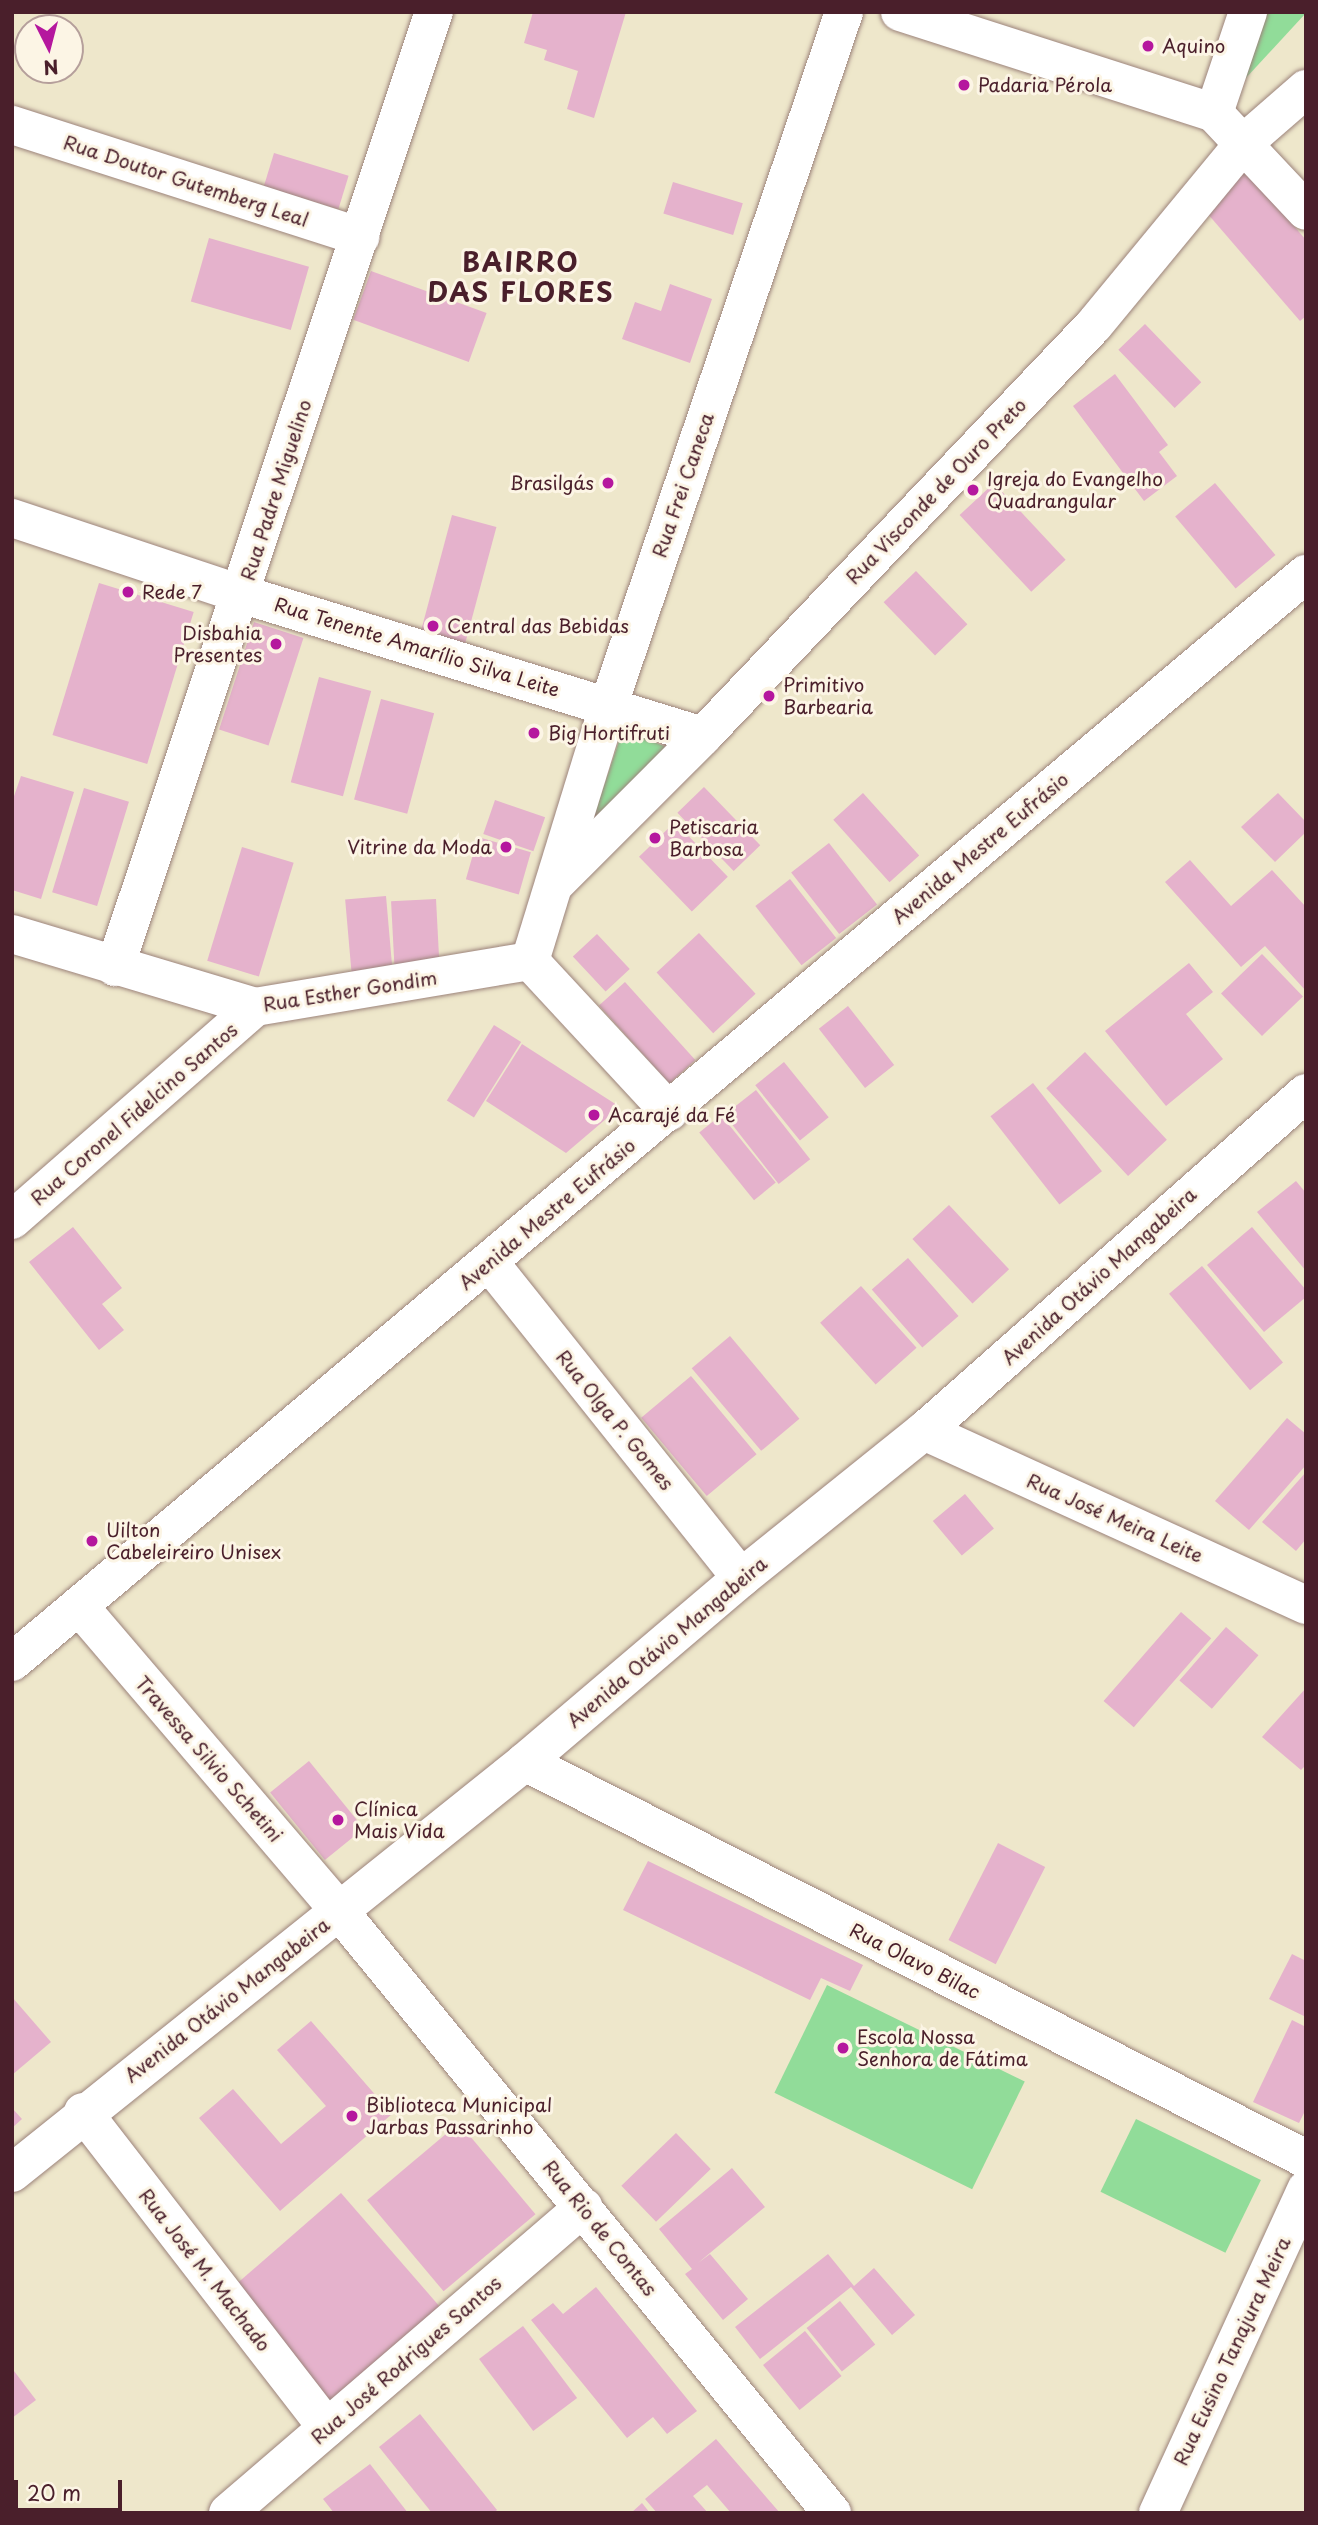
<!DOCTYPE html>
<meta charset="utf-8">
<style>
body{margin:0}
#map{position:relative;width:1318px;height:2525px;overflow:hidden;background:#eee7cb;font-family:"Playpen Sans",sans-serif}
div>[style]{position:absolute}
.green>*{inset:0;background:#91dc99;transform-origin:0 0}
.building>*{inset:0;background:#e5b2cc;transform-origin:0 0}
.roads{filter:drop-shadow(0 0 2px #9c837b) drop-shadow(0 0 2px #9c837b)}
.minor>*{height:38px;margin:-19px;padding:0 19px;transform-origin:19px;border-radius:19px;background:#fff}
.major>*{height:38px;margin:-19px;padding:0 19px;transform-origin:19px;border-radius:19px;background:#fff}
.dots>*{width:19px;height:19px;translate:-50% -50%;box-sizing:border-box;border:4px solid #fcf5e5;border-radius:50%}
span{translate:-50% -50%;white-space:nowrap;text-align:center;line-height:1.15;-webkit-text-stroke:6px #fcf5e5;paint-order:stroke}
.poi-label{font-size:19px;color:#4a1f2b}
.left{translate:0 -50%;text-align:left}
.right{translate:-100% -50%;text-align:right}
.street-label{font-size:19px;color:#4a1f2b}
.district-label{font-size:26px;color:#4a1f2b;font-weight:700;letter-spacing:2px}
.frame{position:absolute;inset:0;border:14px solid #4a1f2b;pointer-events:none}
.north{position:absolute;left:14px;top:14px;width:70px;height:70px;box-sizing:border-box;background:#fcf5e5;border:2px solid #b59f9b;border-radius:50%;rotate:174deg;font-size:19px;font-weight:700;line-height:28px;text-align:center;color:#4a1f2b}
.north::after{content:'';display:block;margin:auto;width:24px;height:32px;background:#b5179e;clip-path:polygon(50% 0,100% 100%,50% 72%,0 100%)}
.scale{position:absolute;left:14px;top:2480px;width:108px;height:32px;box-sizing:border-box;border:4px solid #4a1f2b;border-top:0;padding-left:9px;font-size:21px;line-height:24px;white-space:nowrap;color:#4a1f2b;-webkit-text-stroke:5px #fcf5e5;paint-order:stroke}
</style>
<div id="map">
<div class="green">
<div style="clip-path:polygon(1252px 12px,1305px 14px,1233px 92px)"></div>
<div style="clip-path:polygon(623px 729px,666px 747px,591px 825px)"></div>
<div style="left:827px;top:1985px;width:220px;height:120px;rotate:26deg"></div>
<div style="left:1136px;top:2119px;width:139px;height:81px;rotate:26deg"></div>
</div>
<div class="building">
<div style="clip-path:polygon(533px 12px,626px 12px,594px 118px,567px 109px,578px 71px,544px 60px,547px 50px,524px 43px)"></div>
<div style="left:274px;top:153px;width:78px;height:35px;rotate:17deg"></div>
<div style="clip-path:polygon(1245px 169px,1306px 240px,1306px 316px,1300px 321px,1201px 206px)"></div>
<div style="left:673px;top:182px;width:73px;height:33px;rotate:17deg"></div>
<div style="left:209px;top:238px;width:104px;height:66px;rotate:16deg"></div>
<div style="left:371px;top:271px;width:123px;height:52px;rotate:20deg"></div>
<div style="clip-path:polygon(670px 284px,712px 299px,690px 363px,622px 339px,635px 302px,661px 311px)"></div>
<div style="left:1145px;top:324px;width:81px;height:37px;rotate:46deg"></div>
<div style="clip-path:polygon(1115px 374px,1168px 445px,1159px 452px,1177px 476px,1144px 501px,1073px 406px)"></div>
<div style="left:994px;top:483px;width:105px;height:47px;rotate:47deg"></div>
<div style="left:1215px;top:483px;width:94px;height:52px;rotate:50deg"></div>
<div style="left:452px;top:515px;width:46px;height:120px;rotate:15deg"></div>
<div style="left:916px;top:571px;width:74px;height:45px;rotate:46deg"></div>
<div style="left:99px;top:583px;width:99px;height:159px;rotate:17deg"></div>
<div style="left:254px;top:622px;width:52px;height:113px;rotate:18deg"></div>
<div style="left:319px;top:677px;width:54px;height:109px;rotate:15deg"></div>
<div style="left:381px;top:699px;width:55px;height:104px;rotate:15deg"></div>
<div style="clip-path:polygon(21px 776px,74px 792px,41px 899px,12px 890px,12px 802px)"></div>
<div style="left:704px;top:787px;width:81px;height:37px;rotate:46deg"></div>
<div style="left:84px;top:788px;width:47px;height:109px;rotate:17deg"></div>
<div style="left:863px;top:793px;width:84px;height:40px;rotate:48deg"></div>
<div style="clip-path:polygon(1278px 793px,1306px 822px,1306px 832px,1275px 862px,1241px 827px)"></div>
<div style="left:495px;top:800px;width:53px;height:36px;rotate:19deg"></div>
<div style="left:675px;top:822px;width:76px;height:50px;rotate:46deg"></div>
<div style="left:478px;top:837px;width:55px;height:44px;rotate:16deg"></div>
<div style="left:829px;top:843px;width:78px;height:48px;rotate:52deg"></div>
<div style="left:242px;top:847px;width:54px;height:119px;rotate:17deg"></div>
<div style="clip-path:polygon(1190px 860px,1231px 906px,1272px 870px,1306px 907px,1306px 991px,1265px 946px,1241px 967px,1165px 882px)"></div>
<div style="left:790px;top:879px;width:75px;height:44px;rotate:52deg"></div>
<div style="left:386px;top:896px;width:76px;height:41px;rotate:85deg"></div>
<div style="left:436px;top:899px;width:67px;height:45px;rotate:87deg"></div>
<div style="left:699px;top:933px;width:83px;height:58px;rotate:47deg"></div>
<div style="left:597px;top:934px;width:48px;height:33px;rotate:47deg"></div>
<div style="left:1262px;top:954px;width:59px;height:57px;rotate:46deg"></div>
<div style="clip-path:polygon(1189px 963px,1213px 992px,1186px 1014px,1223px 1059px,1166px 1106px,1105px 1031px)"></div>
<div style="left:625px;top:982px;width:105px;height:35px;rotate:48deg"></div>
<div style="left:848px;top:1006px;width:75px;height:37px;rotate:52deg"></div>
<div style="left:494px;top:1025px;width:32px;height:89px;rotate:32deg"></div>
<div style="clip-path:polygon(522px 1044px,620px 1107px,566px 1153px,486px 1101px)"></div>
<div style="left:1085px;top:1052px;width:120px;height:53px;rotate:47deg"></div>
<div style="left:784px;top:1062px;width:71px;height:37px;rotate:51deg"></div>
<div style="left:1033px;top:1083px;width:112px;height:54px;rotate:52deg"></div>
<div style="left:756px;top:1090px;width:88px;height:40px;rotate:52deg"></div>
<div style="left:721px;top:1115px;width:87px;height:28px;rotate:51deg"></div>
<div style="clip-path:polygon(1296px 1181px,1306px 1193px,1306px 1271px,1257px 1212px)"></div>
<div style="left:949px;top:1205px;width:88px;height:50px;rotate:47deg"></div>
<div style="clip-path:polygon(73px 1227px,122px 1288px,102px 1304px,124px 1330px,99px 1350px,29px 1262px)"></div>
<div style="clip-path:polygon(1252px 1227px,1306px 1290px,1306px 1297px,1264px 1332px,1207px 1265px)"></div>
<div style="left:908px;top:1258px;width:77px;height:48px;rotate:49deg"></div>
<div style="left:1202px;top:1266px;width:126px;height:43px;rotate:50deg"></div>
<div style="left:861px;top:1286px;width:83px;height:55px;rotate:48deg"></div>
<div style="left:730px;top:1336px;width:108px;height:50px;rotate:50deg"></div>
<div style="left:691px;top:1376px;width:102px;height:65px;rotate:50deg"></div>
<div style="clip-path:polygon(1287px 1418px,1306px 1434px,1306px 1465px,1249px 1530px,1215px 1501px)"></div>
<div style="clip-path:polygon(1306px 1472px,1306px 1539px,1296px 1551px,1262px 1522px)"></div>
<div style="left:965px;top:1494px;width:45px;height:42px;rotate:50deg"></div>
<div style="left:1181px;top:1612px;width:40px;height:118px;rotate:41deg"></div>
<div style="left:1226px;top:1627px;width:43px;height:71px;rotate:41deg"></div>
<div style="clip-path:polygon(1306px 1688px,1306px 1765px,1301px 1770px,1262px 1737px)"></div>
<div style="left:309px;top:1761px;width:87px;height:50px;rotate:51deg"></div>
<div style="left:998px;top:1843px;width:53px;height:109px;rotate:27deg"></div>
<div style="clip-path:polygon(648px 1861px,863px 1965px,850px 1991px,821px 1978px,810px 2000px,623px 1910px)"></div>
<div style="clip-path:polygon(1292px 1954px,1306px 1961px,1306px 2017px,1269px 1999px)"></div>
<div style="clip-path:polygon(12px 1997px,51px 2042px,12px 2075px)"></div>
<div style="clip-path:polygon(1292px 2020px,1306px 2027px,1306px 2109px,1299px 2123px,1253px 2102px)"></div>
<div style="clip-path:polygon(311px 2021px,392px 2114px,280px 2211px,199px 2118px,233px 2089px,281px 2144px,326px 2106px,277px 2050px)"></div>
<div style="clip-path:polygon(12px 2108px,22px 2119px,12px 2128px)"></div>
<div style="left:459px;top:2123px;width:119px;height:120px;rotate:50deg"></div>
<div style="left:676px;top:2133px;width:50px;height:76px;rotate:46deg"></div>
<div style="clip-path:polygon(732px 2168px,765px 2207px,698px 2263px,710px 2254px,748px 2299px,723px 2320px,685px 2274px,692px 2269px,659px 2229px)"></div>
<div style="left:341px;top:2193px;width:152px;height:147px;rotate:49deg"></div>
<div style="clip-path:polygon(828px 2254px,854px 2286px,874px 2268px,915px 2315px,892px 2335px,851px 2287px,760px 2359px,735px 2327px)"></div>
<div style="clip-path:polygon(596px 2287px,697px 2411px,667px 2434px,653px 2417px,627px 2438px,531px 2320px,553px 2303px,563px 2314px)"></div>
<div style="left:840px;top:2301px;width:56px;height:43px;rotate:51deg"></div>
<div style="left:523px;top:2326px;width:90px;height:55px;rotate:53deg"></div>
<div style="left:805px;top:2331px;width:58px;height:54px;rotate:51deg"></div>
<div style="clip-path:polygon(14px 2371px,36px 2400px,12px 2418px,12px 2372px)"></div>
<div style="clip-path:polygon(420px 2414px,497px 2510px,494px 2513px,432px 2513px,379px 2447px)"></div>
<div style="clip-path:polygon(716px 2439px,780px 2513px,731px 2513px,707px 2485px,693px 2496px,708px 2513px,657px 2513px,645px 2499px)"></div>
<div style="clip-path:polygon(370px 2464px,408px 2513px,334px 2513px,323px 2499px)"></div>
<div style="clip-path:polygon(642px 2503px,650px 2513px,631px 2513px)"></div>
</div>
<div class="roads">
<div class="minor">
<div style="left:900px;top:12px;width:330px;rotate:17.8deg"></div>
<div style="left:1214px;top:113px;width:134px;rotate:46.8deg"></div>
<div style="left:1214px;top:113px;width:107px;rotate:-71.4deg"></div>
<div style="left:12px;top:125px;width:366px;rotate:17.8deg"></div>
<div style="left:12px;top:518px;width:241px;rotate:18.4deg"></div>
<div style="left:241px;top:594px;width:483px;rotate:17.1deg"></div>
<div style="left:556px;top:883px;width:208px;rotate:-45deg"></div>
<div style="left:703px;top:736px;width:567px;rotate:-46.43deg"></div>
<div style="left:1094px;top:325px;width:237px;rotate:-50.5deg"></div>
<div style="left:1245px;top:142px;width:81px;rotate:-41deg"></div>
<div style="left:12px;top:934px;width:254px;rotate:16.7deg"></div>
<div style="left:255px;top:1007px;width:279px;rotate:-9.5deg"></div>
<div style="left:530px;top:961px;width:269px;rotate:-72.9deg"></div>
<div style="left:609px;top:704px;width:731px;rotate:-71.24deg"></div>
<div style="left:530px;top:961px;width:205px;rotate:47.2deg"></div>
<div style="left:115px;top:967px;width:1007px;rotate:-71.53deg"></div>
<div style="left:12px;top:1220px;width:323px;rotate:-41.2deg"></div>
<div style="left:489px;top:1262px;width:404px;rotate:51.4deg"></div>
<div style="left:924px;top:1431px;width:420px;rotate:24.5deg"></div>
<div style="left:79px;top:1606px;width:402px;rotate:49.5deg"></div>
<div style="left:340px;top:1912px;width:777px;rotate:50.7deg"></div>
<div style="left:12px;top:1662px;width:1691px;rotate:-40.06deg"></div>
<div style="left:525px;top:1762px;width:876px;rotate:26.95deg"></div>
<div style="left:83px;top:2112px;width:399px;rotate:52.3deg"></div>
<div style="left:228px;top:2513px;width:469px;rotate:-40.7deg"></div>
<div style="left:1158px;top:2513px;width:356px;rotate:-65.4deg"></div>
</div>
<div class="major">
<div style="left:12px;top:2173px;width:657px;rotate:-38.7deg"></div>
<div style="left:525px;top:1762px;width:284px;rotate:-40.4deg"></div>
<div style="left:741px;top:1578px;width:235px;rotate:-38.8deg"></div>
<div style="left:924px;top:1431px;width:510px;rotate:-41.5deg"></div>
</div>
</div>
<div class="dots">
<div style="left:1148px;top:46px;background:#b5179e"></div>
<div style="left:964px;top:85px;background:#b5179e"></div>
<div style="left:608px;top:483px;background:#b5179e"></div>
<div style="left:973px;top:490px;background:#b5179e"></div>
<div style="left:128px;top:592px;background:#b5179e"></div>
<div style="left:433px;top:626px;background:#b5179e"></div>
<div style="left:276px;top:644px;background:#b5179e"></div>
<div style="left:769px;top:696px;background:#b5179e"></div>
<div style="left:534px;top:733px;background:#b5179e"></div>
<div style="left:655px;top:838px;background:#b5179e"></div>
<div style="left:506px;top:847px;background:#b5179e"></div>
<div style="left:594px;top:1115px;background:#b5179e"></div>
<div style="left:92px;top:1541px;background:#b5179e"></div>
<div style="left:338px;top:1820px;background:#b5179e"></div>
<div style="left:843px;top:2048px;background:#b5179e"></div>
<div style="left:352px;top:2116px;background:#b5179e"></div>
</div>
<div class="poi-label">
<span class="left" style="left:1162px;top:46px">Aquino</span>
<span class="left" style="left:978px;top:85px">Padaria Pérola</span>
<span class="left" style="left:987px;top:490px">Igreja do Evangelho<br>Quadrangular</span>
<span class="right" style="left:594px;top:483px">Brasilgás</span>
<span class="left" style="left:142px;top:592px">Rede 7</span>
<span class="left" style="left:447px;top:626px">Central das Bebidas</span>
<span class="right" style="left:262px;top:644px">Disbahia<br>Presentes</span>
<span class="left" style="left:783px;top:696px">Primitivo<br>Barbearia</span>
<span class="left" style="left:548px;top:733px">Big Hortifruti</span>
<span class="left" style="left:669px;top:838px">Petiscaria<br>Barbosa</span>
<span class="right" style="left:492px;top:847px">Vitrine da Moda</span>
<span class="left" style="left:608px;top:1115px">Acarajé da Fé</span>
<span class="left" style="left:106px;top:1541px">Uilton<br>Cabeleireiro Unisex</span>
<span class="left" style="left:354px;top:1820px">Clínica<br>Mais Vida</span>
<span class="left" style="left:857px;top:2048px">Escola Nossa<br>Senhora de Fátima</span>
<span class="left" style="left:366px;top:2116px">Biblioteca Municipal<br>Jarbas Passarinho</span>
</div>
<div class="street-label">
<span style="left:186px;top:181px;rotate:18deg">Rua Doutor Gutemberg Leal</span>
<span style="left:683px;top:485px;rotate:-71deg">Rua Frei Caneca</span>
<span style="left:276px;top:490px;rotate:-72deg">Rua Padre Miguelino</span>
<span style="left:936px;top:491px;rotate:-46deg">Rua Visconde de Ouro Preto</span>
<span style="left:417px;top:647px;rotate:17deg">Rua Tenente Amarílio Silva Leite</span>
<span style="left:980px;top:848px;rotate:-40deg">Avenida Mestre Eufrásio</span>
<span style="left:350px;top:991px;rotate:-9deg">Rua Esther Gondim</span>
<span style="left:134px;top:1114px;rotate:-41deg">Rua Coronel Fidelcino Santos</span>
<span style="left:547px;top:1214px;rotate:-40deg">Avenida Mestre Eufrásio</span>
<span style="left:1099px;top:1276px;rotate:-42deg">Avenida Otávio Mangabeira</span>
<span style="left:615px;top:1420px;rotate:51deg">Rua Olga P. Gomes</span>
<span style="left:1115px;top:1518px;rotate:24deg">Rua José Meira Leite</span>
<span style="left:667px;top:1642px;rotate:-40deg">Avenida Otávio Mangabeira</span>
<span style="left:209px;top:1759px;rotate:49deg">Travessa Silvio Schetini</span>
<span style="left:915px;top:1961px;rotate:27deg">Rua Olavo Bilac</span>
<span style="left:227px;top:2000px;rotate:-38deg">Avenida Otávio Mangabeira</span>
<span style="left:600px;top:2228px;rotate:51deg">Rua Rio de Contas</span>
<span style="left:205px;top:2270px;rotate:52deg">Rua José M. Machado</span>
<span style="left:1232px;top:2351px;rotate:-65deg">Rua Eusino Tanajura Meira</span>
<span style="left:406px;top:2360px;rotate:-41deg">Rua José Rodrigues Santos</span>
</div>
<div class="district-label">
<span style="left:521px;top:277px">BAIRRO<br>DAS FLORES</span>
</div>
<div class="frame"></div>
<div class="north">N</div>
<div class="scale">20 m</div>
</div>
